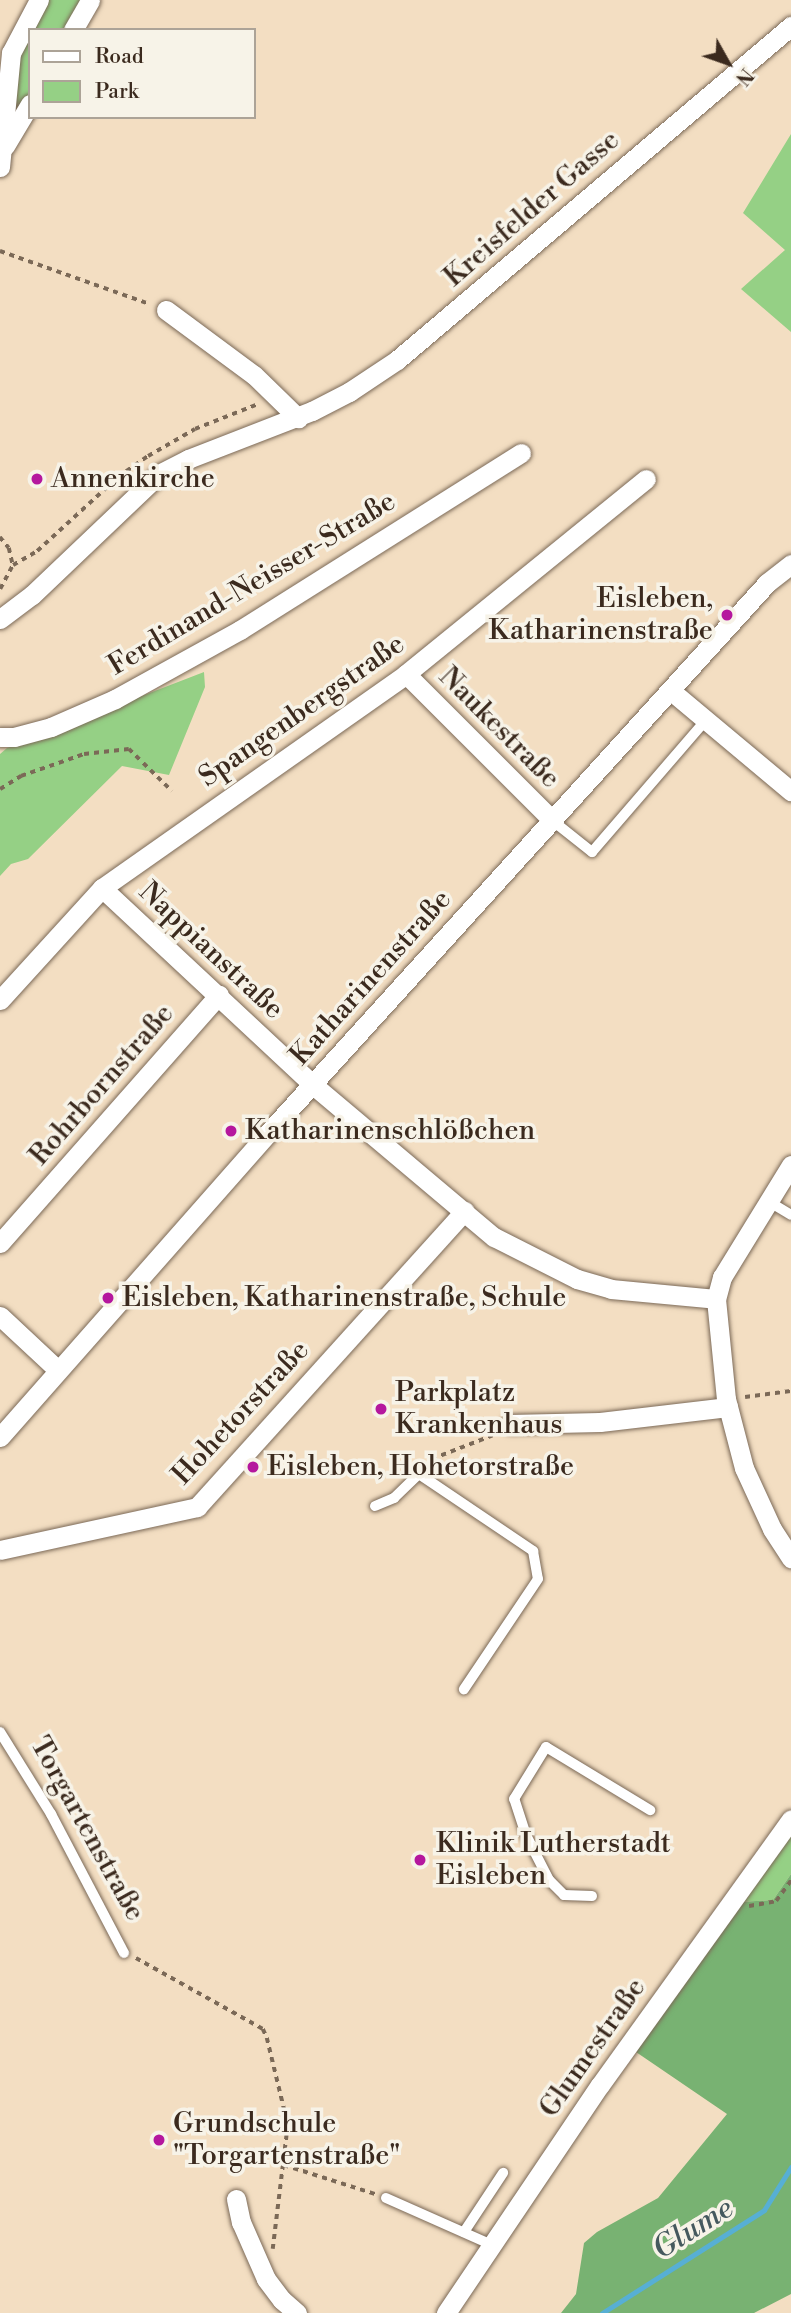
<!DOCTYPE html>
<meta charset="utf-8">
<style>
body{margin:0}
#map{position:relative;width:791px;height:2313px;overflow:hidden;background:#f3dec2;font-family:"Libre Bodoni",serif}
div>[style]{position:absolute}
.green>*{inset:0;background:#95d085}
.forest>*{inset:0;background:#78b272}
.stream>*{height:5px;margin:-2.5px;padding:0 2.5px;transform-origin:2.5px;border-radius:2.5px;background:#57afd4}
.path>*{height:3.5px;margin-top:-1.75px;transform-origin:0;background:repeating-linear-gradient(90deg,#7b6957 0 5px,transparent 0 10px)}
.roads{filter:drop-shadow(0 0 2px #7b6957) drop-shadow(0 0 2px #7b6957)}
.service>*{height:10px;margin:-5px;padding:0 5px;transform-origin:5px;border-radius:5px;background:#fff}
.minor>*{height:19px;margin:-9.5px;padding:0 9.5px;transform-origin:9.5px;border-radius:9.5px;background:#fff}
.dots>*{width:19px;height:19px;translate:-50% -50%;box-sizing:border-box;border:4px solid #f7f3e8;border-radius:50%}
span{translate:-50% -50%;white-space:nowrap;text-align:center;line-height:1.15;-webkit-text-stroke:7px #f7f3e8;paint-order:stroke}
.street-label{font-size:28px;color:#3b2a1e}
.poi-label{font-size:28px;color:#3b2a1e}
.left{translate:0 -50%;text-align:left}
.right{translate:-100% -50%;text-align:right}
.water-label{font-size:30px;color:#45595e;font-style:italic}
.legend{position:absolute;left:28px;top:28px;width:228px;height:91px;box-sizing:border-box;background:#f7f3e8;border:2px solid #aca397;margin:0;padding:9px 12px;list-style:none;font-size:21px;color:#3b2a1e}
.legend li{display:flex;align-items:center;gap:14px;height:35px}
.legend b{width:35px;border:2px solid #aca397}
.north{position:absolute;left:693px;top:28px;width:70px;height:70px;-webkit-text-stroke:5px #f7f3e8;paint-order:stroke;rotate:130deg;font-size:19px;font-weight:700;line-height:28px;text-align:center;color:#3b2a1e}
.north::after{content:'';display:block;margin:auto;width:24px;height:32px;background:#3b2a1e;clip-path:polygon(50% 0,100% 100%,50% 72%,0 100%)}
</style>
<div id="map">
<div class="green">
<div style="clip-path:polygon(39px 0,90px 0,73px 30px,30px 30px,30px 104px,3px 150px,11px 53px)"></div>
<div style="clip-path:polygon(791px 134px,791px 332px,741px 289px,785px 250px,743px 213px)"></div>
<div style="clip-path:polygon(204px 672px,205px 687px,169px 775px,122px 766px,28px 859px,11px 864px,0 876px,0 754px,7px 748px)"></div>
<div style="clip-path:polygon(791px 1831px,791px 1874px,773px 1900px,740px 1902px)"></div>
</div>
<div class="forest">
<div style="clip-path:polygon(791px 1874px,791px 2294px,754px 2313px,561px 2313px,576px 2294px,584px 2243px,597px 2232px,658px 2198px,727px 2114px,636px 2052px,740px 1902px,773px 1900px)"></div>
</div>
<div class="stream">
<div style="left:602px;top:2313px;width:192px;rotate:-32.4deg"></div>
<div style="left:764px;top:2210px;width:51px;rotate:-57.9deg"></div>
</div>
<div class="path">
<div style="left:0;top:251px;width:159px;rotate:19.5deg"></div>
<div style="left:0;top:537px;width:14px;rotate:51deg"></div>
<div style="left:9px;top:548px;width:17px;rotate:77deg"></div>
<div style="left:0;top:589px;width:27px;rotate:-62deg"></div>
<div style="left:13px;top:565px;width:28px;rotate:-30deg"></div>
<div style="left:37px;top:551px;width:110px;rotate:-42.4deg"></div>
<div style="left:118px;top:477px;width:37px;rotate:-35deg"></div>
<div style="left:148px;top:456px;width:54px;rotate:-29.9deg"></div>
<div style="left:195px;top:429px;width:68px;rotate:-21.6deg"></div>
<div style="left:0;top:789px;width:25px;rotate:-32deg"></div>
<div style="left:21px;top:776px;width:67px;rotate:-19.2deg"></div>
<div style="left:84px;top:754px;width:45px;rotate:-6.3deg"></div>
<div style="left:129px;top:749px;width:60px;rotate:44.3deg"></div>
<div style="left:745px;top:1397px;width:46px;rotate:-7.4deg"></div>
<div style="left:427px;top:1465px;width:8px;rotate:-50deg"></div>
<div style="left:432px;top:1459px;width:69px;rotate:-21.3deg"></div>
<div style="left:749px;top:1906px;width:27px;rotate:-10deg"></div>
<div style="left:776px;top:1901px;width:26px;rotate:-54deg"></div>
<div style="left:136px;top:1958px;width:145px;rotate:29.2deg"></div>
<div style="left:263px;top:2029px;width:10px;rotate:66deg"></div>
<div style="left:267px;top:2038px;width:89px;rotate:76.4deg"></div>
<div style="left:288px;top:2125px;width:125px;rotate:96.9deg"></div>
<div style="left:284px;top:2165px;width:96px;rotate:17.7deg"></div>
</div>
<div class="roads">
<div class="service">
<div style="left:553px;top:821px;width:50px;rotate:38.5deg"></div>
<div style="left:592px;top:852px;width:176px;rotate:-49.2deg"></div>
<div style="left:768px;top:1201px;width:27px;rotate:31deg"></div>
<div style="left:375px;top:1506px;width:21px;rotate:-23deg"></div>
<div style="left:394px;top:1498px;width:35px;rotate:-44deg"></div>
<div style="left:419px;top:1474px;width:138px;rotate:34deg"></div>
<div style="left:533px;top:1551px;width:28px;rotate:80deg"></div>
<div style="left:538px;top:1579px;width:133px;rotate:123.9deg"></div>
<div style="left:0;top:1732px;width:97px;rotate:58.1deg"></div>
<div style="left:51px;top:1814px;width:157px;rotate:62.3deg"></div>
<div style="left:592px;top:1896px;width:28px;rotate:-178deg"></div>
<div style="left:564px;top:1895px;width:21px;rotate:-135deg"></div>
<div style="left:549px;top:1880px;width:51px;rotate:-117.1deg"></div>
<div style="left:526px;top:1835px;width:38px;rotate:-108deg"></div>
<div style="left:514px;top:1799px;width:61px;rotate:-58.4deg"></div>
<div style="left:546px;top:1747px;width:122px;rotate:31.2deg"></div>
<div style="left:386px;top:2198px;width:116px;rotate:23.9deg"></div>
<div style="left:464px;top:2232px;width:71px;rotate:-56.5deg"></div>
</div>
<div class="minor">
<div style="left:73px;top:30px;width:34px;rotate:-60deg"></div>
<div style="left:5px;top:146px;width:49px;rotate:-59.2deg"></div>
<div style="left:0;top:167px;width:115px;rotate:-84.5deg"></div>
<div style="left:11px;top:53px;width:60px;rotate:-62.2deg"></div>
<div style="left:166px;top:310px;width:109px;rotate:36.5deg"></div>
<div style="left:254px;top:375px;width:62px;rotate:44.3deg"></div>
<div style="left:0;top:619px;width:40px;rotate:-37deg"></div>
<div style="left:32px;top:595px;width:175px;rotate:-43.6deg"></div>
<div style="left:159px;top:474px;width:33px;rotate:-27deg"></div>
<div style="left:188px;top:459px;width:133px;rotate:-21.2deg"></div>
<div style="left:312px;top:411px;width:42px;rotate:-27.2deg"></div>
<div style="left:349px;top:392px;width:58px;rotate:-33.7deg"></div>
<div style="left:397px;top:360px;width:517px;rotate:-40.29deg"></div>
<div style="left:406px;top:674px;width:208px;rotate:45deg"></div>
<div style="left:670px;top:690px;width:158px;rotate:39.9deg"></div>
<div style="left:0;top:737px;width:14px"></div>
<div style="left:14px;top:737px;width:38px;rotate:-15deg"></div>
<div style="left:51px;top:727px;width:70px;rotate:-23.6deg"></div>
<div style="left:115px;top:699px;width:143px;rotate:-28.9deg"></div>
<div style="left:240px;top:630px;width:332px;rotate:-32.2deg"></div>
<div style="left:102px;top:888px;width:287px;rotate:43deg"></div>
<div style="left:312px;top:1084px;width:238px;rotate:40.1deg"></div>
<div style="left:494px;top:1237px;width:93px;rotate:26.8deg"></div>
<div style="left:577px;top:1279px;width:35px;rotate:16deg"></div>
<div style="left:611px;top:1289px;width:105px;rotate:5.4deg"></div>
<div style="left:0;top:1000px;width:151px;rotate:-47.7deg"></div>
<div style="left:102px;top:888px;width:372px;rotate:-35.1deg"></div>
<div style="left:406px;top:674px;width:309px;rotate:-39.1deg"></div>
<div style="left:791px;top:1165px;width:132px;rotate:121.6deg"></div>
<div style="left:722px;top:1277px;width:23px;rotate:105deg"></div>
<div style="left:716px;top:1299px;width:100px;rotate:84.3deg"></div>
<div style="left:726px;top:1399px;width:71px;rotate:75.4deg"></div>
<div style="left:744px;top:1468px;width:67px;rotate:65.3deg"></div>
<div style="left:772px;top:1529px;width:35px;rotate:57deg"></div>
<div style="left:0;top:1243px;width:331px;rotate:-48.6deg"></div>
<div style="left:0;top:1316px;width:79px;rotate:43deg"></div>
<div style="left:510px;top:1424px;width:90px;rotate:-1.3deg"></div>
<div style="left:600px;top:1422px;width:129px;rotate:-6.7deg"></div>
<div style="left:0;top:1437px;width:405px;rotate:-48.6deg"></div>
<div style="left:268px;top:1133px;width:743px;rotate:-47.78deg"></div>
<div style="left:767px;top:583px;width:31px;rotate:-38deg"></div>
<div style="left:0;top:1550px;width:202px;rotate:-12.3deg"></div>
<div style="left:197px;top:1507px;width:399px;rotate:-47.9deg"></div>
<div style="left:236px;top:2199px;width:24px;rotate:78deg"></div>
<div style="left:241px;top:2222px;width:62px;rotate:66.3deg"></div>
<div style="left:266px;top:2279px;width:26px;rotate:53deg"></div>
<div style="left:282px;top:2300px;width:20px;rotate:41deg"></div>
<div style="left:446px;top:2313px;width:275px;rotate:-56deg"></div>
<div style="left:600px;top:2085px;width:327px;rotate:-54.3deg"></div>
</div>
</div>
<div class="dots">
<div style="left:37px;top:479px;background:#b5179e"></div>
<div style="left:727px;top:615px;background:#b5179e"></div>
<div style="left:231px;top:1131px;background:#b5179e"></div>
<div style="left:108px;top:1298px;background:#b5179e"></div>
<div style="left:381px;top:1409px;background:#b5179e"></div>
<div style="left:253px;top:1467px;background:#b5179e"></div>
<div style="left:420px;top:1860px;background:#b5179e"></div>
<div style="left:159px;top:2140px;background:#b5179e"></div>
</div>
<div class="street-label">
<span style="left:532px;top:209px;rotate:-41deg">Kreisfelder Gasse</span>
<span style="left:252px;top:584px;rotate:-31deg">Ferdinand-Neisser-Straße</span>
<span style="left:302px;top:711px;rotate:-35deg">Spangenbergstraße</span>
<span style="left:499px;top:728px;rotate:45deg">Naukestraße</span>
<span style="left:211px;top:951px;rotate:43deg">Nappianstraße</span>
<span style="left:371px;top:978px;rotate:-48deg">Katharinenstraße</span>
<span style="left:102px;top:1085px;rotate:-49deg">Rohrbornstraße</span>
<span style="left:241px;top:1413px;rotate:-47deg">Hohetorstraße</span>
<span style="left:87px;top:1829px;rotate:61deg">Torgartenstraße</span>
<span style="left:593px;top:2048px;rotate:-55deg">Glumestraße</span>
</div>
<div class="poi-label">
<span class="left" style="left:51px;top:479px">Annenkirche</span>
<span class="right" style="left:713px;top:615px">Eisleben,<br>Katharinenstraße</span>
<span class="left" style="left:245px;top:1131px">Katharinenschlößchen</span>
<span class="left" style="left:122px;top:1298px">Eisleben, Katharinenstraße, Schule</span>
<span class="left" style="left:395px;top:1409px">Parkplatz<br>Krankenhaus</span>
<span class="left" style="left:267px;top:1467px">Eisleben, Hohetorstraße</span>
<span class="left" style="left:436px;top:1860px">Klinik Lutherstadt<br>Eisleben</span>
<span class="left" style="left:173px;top:2140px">Grundschule<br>"Torgartenstraße"</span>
</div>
<div class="water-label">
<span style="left:693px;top:2229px;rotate:-32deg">Glume</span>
</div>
<ul class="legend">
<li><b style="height:9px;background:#fff"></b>Road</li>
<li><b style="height:19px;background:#95d085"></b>Park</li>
</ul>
<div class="north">N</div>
</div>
